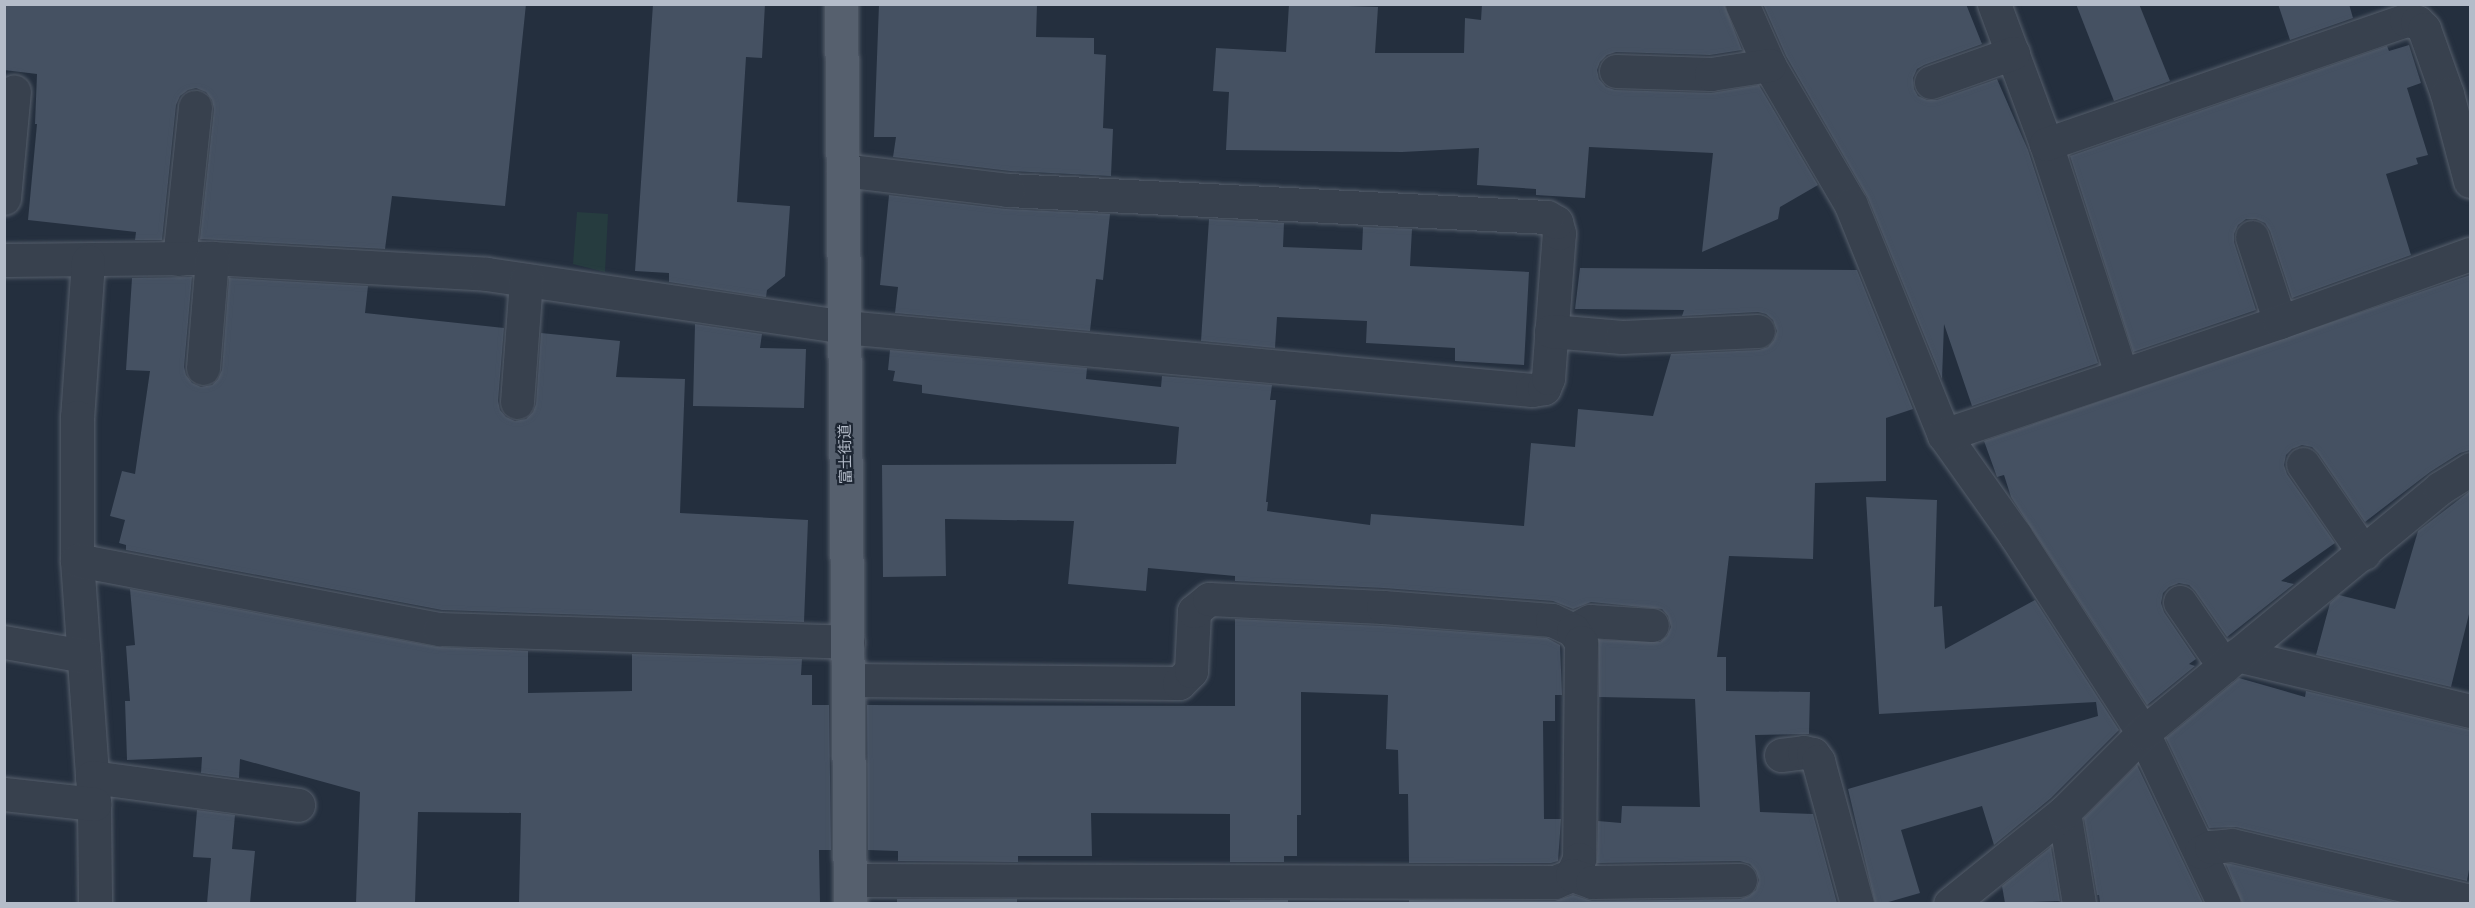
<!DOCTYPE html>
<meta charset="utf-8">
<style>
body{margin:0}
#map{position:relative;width:2475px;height:908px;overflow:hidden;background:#242f3e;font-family:"Titillium Web","Noto Sans JP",sans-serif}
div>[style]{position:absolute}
.green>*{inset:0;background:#263c3f}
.building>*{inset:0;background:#455162;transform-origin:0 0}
.roads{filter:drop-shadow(0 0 2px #565f6c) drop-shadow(0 0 2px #565f6c)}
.minor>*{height:33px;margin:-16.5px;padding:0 16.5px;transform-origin:16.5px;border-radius:16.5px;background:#38414e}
.major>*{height:33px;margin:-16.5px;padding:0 16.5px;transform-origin:16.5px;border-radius:16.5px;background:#56606e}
span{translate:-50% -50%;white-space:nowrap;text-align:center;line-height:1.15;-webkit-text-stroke:4.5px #1d2633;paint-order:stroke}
.street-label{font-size:15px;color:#b4bcc9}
.frame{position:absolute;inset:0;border:6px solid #b4bcc9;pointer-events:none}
</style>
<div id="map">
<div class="green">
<div style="clip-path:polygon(577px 212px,608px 214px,605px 272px,573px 264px)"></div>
</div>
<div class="building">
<div style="clip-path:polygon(4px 4px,526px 4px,505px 206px,392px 196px,385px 249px,200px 239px,214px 109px,212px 100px,206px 92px,196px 88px,188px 90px,180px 96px,176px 105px,162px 240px,135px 240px,136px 232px,28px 220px,37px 124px,35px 124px,37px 74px,4px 70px)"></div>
<div style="clip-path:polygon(653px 4px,765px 4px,762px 58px,746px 57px,737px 202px,790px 206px,785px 276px,767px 290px,766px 297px,669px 282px,669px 273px,635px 271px)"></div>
<div style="clip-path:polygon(879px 4px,1037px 4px,1036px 37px,1094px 38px,1094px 54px,1106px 55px,1103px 128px,1113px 129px,1111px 176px,1010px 171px,893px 157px,896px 137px,874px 137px)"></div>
<div style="clip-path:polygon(1289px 4px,1378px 7px,1375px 53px,1464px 53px,1465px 18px,1481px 20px,1482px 4px,1724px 4px,1742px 50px,1710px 55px,1616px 52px,1607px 55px,1600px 62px,1597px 70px,1599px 79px,1606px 87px,1615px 90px,1711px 93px,1759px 85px,1818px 185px,1780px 207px,1778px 219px,1702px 252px,1713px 153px,1589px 147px,1585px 198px,1536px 195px,1536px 189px,1477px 185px,1479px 148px,1402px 152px,1226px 150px,1229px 92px,1213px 91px,1216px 48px,1286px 52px)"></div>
<div style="clip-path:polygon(1763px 4px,1966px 4px,1982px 44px,1924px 65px,1917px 69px,1913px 78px,1914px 89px,1918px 96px,1927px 100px,1937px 100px,1997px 79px,2028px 150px,2098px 363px,1972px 406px,1944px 324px,1942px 379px,1868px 198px,1786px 56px)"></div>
<div style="clip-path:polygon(2076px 4px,2139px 4px,2170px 81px,2114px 101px)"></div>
<div style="clip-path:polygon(2278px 4px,2349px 4px,2353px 18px,2290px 40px)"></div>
<div style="clip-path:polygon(2409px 45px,2421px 83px,2407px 88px,2428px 155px,2416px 158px,2418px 164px,2386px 174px,2411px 255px,2292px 298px,2270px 231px,2265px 223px,2256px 219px,2246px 219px,2238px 225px,2234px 234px,2234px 242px,2256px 310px,2133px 352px,2070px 156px,2387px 46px,2389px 51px)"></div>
<div style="clip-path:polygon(889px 195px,1006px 209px,1110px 214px,1103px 280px,1096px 279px,1090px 331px,895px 313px,898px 287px,880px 285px)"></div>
<div style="clip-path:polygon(1209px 219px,1284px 223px,1283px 247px,1362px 250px,1363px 227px,1412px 229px,1410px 266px,1529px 272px,1524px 365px,1455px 361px,1455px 348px,1366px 343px,1367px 321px,1277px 317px,1275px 348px,1201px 341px)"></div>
<div style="clip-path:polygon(1580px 268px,1857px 270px,1913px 409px,1886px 418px,1886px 481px,1815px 483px,1813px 559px,1729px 556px,1717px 657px,1726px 657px,1726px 691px,1810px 692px,1809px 734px,1755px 735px,1760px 812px,1813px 814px,1837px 903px,1409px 903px,1409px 900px,1555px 901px,1573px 895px,1592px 901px,1740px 899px,1749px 896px,1756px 890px,1759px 880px,1756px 871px,1750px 864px,1740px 861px,1597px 863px,1598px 821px,1621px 823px,1622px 806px,1700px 807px,1695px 699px,1599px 697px,1599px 640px,1660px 642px,1667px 636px,1671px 627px,1668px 616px,1662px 609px,1591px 602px,1573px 609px,1553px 601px,1384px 588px,1235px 581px,1235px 576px,1148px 568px,1146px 591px,1068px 584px,1074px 521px,945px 519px,946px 576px,883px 577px,882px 465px,1176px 464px,1179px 427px,922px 393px,922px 385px,893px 381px,895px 371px,888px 370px,890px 350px,1087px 368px,1086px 379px,1161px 387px,1162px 376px,1272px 385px,1270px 400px,1276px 400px,1266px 502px,1268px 502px,1267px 511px,1370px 525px,1371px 514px,1524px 526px,1531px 443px,1575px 447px,1578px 409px,1653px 416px,1671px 354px,1759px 350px,1768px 347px,1774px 340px,1777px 331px,1773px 320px,1766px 314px,1758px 312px,1682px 316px,1684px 310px,1575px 309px)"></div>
<div style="clip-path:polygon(2470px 275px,2470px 450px,2460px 453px,2430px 472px,2365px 522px,2318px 453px,2312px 447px,2302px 445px,2292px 449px,2286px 455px,2284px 465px,2287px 474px,2335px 543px,2281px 581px,2294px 584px,2227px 637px,2195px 591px,2189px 585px,2179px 583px,2169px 587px,2163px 593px,2161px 603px,2164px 612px,2196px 659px,2189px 664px,2195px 666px,2147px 705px,2011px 497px,2004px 475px,1997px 477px,1984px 441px)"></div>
<div style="clip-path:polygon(192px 277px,184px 367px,186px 375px,192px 383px,201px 387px,212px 385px,218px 379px,222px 370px,229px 278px,368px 286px,365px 313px,504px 328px,498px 401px,500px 410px,506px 417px,515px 421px,526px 419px,533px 412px,536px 404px,541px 333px,620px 341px,616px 377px,685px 379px,680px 513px,808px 520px,804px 622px,442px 610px,126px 550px,126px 545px,119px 543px,125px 520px,110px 516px,122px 471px,135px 474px,150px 371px,126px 370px,132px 278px)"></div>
<div style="clip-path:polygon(695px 324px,762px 334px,760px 348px,806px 349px,804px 408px,693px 406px)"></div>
<div style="clip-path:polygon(2470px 491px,2470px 610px,2451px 687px,2316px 655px,2330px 603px,2339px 595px,2395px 609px,2418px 531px)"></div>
<div style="clip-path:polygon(1866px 497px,1937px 500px,1934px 607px,1942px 606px,1945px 649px,2035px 600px,2119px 730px,2051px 798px,1994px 845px,1982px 806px,1901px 830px,1920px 893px,1885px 903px,1875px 903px,1848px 789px,2098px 716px,2096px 702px,1879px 714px)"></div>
<div style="clip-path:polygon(130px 589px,437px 647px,528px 651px,528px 693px,632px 691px,632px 654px,802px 659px,801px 675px,812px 675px,812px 705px,829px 705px,831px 850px,819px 850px,820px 903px,519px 903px,521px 813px,418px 812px,415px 903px,356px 903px,360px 792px,240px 759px,239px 778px,201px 773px,202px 757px,127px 760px,125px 701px,130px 701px,126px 646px,135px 645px)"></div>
<div style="clip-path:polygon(1235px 619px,1382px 626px,1547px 638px,1560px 645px,1562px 695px,1555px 695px,1555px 721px,1543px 721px,1544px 819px,1561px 819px,1558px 861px,1551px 863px,1409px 863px,1408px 794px,1399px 794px,1398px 750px,1386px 749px,1388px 695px,1301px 692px,1301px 815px,1297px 815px,1297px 856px,1284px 856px,1284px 862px,1230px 862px,1230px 814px,1091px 813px,1092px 856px,1018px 856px,1018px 862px,898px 861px,898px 851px,868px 850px,867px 705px,1235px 706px)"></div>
<div style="clip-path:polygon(2239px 678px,2305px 697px,2306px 691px,2470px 730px,2470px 864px,2467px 881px,2236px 827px,2209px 828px,2166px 738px)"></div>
<div style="clip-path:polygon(2137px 765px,2203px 903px,2100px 903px,2099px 895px,2097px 895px,2084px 818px)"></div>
<div style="clip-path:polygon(197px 810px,235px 815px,232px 849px,255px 851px,250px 903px,207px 903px,211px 858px,193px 857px)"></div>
<div style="clip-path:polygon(2051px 847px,2060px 901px,2005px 903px,2002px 886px)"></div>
<div style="clip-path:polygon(2226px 864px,2231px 864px,2399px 903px,2242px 903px)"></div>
<div style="left:897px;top:899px;width:120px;height:4px"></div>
<div style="left:1230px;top:900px;width:58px;height:3px"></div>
</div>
<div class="roads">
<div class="minor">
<div style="left:1742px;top:4px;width:67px;rotate:66.1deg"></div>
<div style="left:1769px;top:65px;width:162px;rotate:59.6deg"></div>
<div style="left:1851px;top:205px;width:248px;rotate:68deg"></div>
<div style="left:1944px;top:435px;width:123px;rotate:54.6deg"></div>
<div style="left:2015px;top:535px;width:236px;rotate:57.1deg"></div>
<div style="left:2143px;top:733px;width:189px;rotate:64.7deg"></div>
<div style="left:1994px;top:4px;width:149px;rotate:69.6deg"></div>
<div style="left:2046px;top:144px;width:242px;rotate:71.9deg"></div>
<div style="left:1616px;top:71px;width:95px;rotate:1.8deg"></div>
<div style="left:1711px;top:74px;width:59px;rotate:-8.8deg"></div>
<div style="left:1931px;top:82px;width:87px;rotate:-19.5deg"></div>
<div style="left:2046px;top:144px;width:381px;rotate:-19deg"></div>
<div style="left:2406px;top:20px;width:11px;rotate:10deg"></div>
<div style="left:2417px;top:22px;width:10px;rotate:45deg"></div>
<div style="left:2424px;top:29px;width:69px;rotate:70.5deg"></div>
<div style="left:2447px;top:94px;width:90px;rotate:75.2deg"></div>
<div style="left:4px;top:198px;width:107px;rotate:-84.7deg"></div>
<div style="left:2252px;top:237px;width:89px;rotate:71.8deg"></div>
<div style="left:179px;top:259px;width:153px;rotate:-84deg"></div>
<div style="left:4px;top:260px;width:208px;rotate:-0.6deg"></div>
<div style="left:212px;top:258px;width:275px;rotate:3.3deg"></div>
<div style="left:487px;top:274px;width:361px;rotate:8.4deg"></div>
<div style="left:844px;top:327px;width:691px;rotate:5.23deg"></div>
<div style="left:1532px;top:390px;width:12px;rotate:-9deg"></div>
<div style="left:1544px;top:388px;width:11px;rotate:-68deg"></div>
<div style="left:1548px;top:378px;width:145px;rotate:-85.7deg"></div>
<div style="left:1559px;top:233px;width:11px;rotate:-105deg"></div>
<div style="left:1556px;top:222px;width:10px;rotate:-151deg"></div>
<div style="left:1547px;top:217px;width:540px;rotate:-177.13deg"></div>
<div style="left:1008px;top:190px;width:166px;rotate:-173.1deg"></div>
<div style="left:88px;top:261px;width:156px;rotate:94deg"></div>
<div style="left:77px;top:417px;width:143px;rotate:90deg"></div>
<div style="left:77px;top:560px;width:245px;rotate:86deg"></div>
<div style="left:94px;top:804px;width:100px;rotate:89.4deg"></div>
<div style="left:1551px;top:331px;width:71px;rotate:4.8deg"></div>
<div style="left:1622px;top:337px;width:136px;rotate:-2.5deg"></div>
<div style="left:203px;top:368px;width:110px;rotate:-85.3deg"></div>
<div style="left:517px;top:402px;width:122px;rotate:-85.8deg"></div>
<div style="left:1944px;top:435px;width:354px;rotate:-18.6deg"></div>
<div style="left:2280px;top:322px;width:202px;rotate:-19.7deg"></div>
<div style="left:2303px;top:464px;width:108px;rotate:55.6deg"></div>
<div style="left:77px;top:560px;width:369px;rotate:10.8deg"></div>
<div style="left:440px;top:629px;width:408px;rotate:1.8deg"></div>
<div style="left:2180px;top:602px;width:78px;rotate:55.5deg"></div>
<div style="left:1573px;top:630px;width:19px;rotate:-28deg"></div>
<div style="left:1590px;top:621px;width:62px;rotate:3.7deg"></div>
<div style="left:4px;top:642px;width:81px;rotate:9.9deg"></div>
<div style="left:2237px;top:655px;width:240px;rotate:13.5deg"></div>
<div style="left:848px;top:680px;width:331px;rotate:0.5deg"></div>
<div style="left:1179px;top:683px;width:17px;rotate:-45deg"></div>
<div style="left:1191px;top:671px;width:60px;rotate:-87.1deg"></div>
<div style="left:1194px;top:611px;width:19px;rotate:-39deg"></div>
<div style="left:1209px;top:599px;width:174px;rotate:2.6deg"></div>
<div style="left:1383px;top:607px;width:169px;rotate:4.4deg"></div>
<div style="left:1552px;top:620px;width:23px;rotate:25deg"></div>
<div style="left:1573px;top:630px;width:14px;rotate:56deg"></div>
<div style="left:1581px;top:642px;width:217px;rotate:90.5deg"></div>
<div style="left:1579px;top:859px;width:17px;rotate:114deg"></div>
<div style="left:1572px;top:875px;width:18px;rotate:158deg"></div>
<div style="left:1555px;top:882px;width:705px;rotate:-179.84deg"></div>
<div style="left:1781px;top:755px;width:23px;rotate:-7deg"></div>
<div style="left:1804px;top:752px;width:9px;rotate:13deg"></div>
<div style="left:1813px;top:754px;width:9px;rotate:54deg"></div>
<div style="left:1818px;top:761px;width:148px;rotate:74.7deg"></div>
<div style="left:92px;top:777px;width:208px;rotate:7.7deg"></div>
<div style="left:4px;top:794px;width:91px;rotate:6.3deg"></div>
<div style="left:2064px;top:812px;width:93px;rotate:80.7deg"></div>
<div style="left:2201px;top:852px;width:11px;rotate:-27deg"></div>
<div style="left:2211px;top:847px;width:21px;rotate:-5deg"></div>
<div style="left:2232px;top:845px;width:244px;rotate:13.2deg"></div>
<div style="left:1572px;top:875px;width:21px;rotate:19deg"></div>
<div style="left:1592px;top:882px;width:148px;rotate:-0.8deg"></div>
<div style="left:1950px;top:904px;width:146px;rotate:-38.9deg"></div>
<div style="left:2064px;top:812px;width:112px;rotate:-45deg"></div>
<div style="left:2143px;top:733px;width:385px;rotate:-39.5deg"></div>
<div style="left:2440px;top:488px;width:36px;rotate:-32deg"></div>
</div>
<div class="major">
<div style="left:841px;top:4px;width:900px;rotate:89.43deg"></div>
</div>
</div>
<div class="street-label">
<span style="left:845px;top:454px;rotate:-91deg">富士街道</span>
</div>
<div class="frame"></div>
</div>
